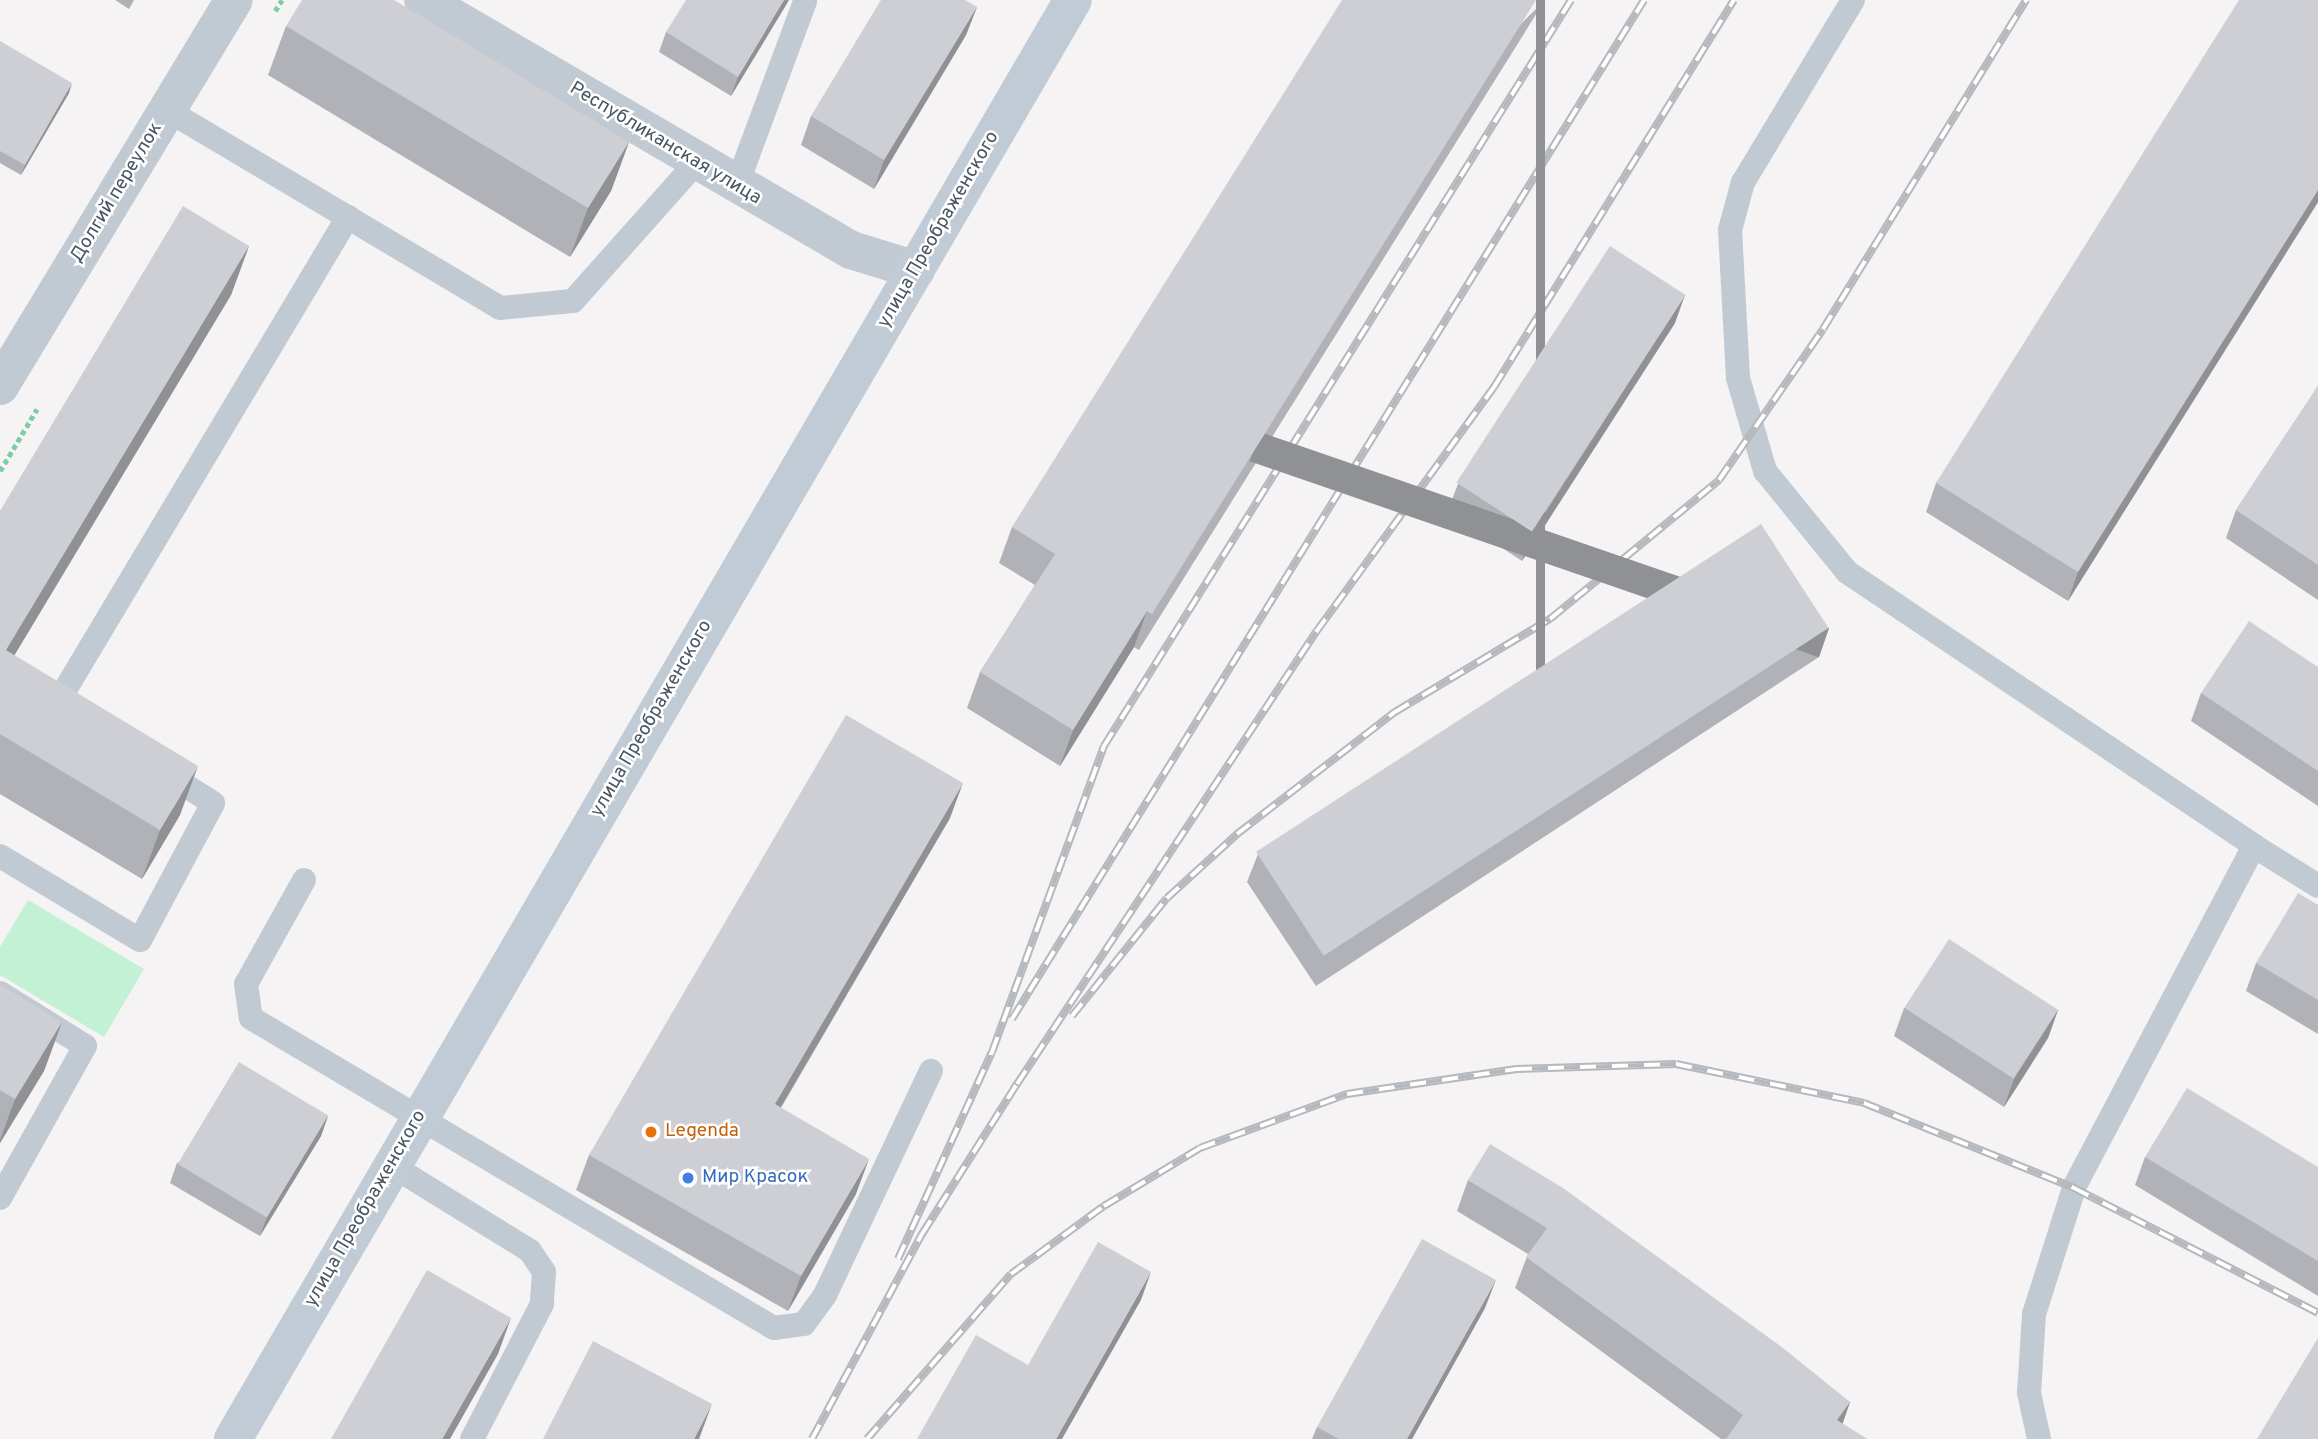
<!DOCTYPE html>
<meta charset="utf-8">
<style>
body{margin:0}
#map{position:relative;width:2318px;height:1439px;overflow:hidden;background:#f5f3f3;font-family:Overpass,sans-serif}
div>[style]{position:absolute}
.green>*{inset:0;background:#c3f1d5}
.path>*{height:4.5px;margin-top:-2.25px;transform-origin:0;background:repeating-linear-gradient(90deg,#7ad0a6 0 5px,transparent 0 8.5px)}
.lane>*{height:24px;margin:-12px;padding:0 12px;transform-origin:12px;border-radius:12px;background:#c1cad2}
.street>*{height:38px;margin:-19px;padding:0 19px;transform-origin:19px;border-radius:19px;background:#c1cad2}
.secondary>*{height:38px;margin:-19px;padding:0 19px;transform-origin:19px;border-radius:19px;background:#c1cbd6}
.rail>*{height:8px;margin-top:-4px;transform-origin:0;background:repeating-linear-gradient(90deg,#fff 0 16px,#b5b8bd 0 32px);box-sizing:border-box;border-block:2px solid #b5b8bd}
.wall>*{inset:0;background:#b0b2b7}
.shaded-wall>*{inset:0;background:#909195;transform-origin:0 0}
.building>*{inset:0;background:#cdcfd5;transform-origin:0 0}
.dots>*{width:19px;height:19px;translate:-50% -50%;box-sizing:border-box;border:4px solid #fff;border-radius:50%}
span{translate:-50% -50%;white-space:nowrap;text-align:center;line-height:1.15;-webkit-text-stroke:5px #fff;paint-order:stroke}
.street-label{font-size:19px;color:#4a5661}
.food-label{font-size:19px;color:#c56008}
.left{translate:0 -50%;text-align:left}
.shop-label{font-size:19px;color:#366cbe}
</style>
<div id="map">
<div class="green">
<div style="clip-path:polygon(28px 900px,144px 969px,104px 1037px,0 975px,0 947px)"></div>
</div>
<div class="path">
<div style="left:275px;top:11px;width:13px;rotate:-58deg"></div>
<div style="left:0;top:471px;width:72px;rotate:-59.2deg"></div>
</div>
<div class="lane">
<div style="left:1853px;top:0;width:213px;rotate:121.1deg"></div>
<div style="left:1743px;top:182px;width:50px;rotate:105.2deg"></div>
<div style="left:1730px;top:230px;width:148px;rotate:86.9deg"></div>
<div style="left:1738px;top:378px;width:97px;rotate:73.8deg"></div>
<div style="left:1765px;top:471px;width:130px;rotate:50.9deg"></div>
<div style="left:1847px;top:572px;width:491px;rotate:33.9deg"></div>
<div style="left:2254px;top:846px;width:386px;rotate:117.8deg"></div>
<div style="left:2074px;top:1188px;width:132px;rotate:107.6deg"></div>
<div style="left:2034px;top:1314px;width:79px;rotate:93.6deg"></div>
<div style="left:2029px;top:1393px;width:47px;rotate:77.7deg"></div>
<div style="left:167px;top:110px;width:387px;rotate:30.7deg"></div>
<div style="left:500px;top:308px;width:73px;rotate:-5.5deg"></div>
<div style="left:573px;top:301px;width:185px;rotate:-48.3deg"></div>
<div style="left:736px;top:187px;width:198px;rotate:-69.6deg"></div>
<div style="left:65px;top:711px;width:11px;rotate:-146deg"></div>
<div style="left:56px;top:705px;width:569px;rotate:-59.11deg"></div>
<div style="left:2254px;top:846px;width:75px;rotate:32deg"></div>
<div style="left:0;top:856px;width:163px;rotate:31deg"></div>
<div style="left:140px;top:940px;width:155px;rotate:-61.9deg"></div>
<div style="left:213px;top:803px;width:60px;rotate:-147.9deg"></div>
<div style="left:304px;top:880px;width:119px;rotate:119.1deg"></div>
<div style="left:246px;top:984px;width:34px;rotate:82deg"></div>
<div style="left:251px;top:1018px;width:608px;rotate:30.66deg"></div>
<div style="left:774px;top:1328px;width:30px;rotate:-8deg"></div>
<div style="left:804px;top:1324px;width:36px;rotate:-54deg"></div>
<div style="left:825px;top:1295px;width:248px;rotate:-64.7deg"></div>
<div style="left:0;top:993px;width:100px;rotate:31.9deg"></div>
<div style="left:85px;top:1046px;width:174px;rotate:119.2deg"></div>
<div style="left:391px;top:1165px;width:163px;rotate:31.7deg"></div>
<div style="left:530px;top:1251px;width:25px;rotate:56deg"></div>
<div style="left:544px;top:1272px;width:32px;rotate:94deg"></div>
<div style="left:542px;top:1304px;width:152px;rotate:117.4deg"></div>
</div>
<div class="street">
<div style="left:423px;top:0;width:496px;rotate:30.3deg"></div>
<div style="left:851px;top:250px;width:68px;rotate:17.1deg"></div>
<div style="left:0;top:386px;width:451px;rotate:-58.8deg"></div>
</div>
<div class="secondary">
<div style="left:233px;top:1439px;width:1666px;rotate:-59.73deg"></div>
</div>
<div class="rail">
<div style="left:1072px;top:1016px;width:151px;rotate:-51.2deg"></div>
<div style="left:1167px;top:898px;width:95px;rotate:-42.4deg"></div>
<div style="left:1237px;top:834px;width:200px;rotate:-37.7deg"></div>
<div style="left:1395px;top:712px;width:181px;rotate:-31deg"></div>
<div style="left:1550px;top:619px;width:219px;rotate:-39.4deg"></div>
<div style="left:1719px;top:480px;width:183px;rotate:-55.4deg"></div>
<div style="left:1823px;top:329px;width:387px;rotate:-58.3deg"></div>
<div style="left:1012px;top:1019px;width:1199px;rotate:-58.19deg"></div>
<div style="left:898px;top:1259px;width:227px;rotate:-65.6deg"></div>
<div style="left:992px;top:1052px;width:326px;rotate:-69.9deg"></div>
<div style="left:1104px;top:746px;width:880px;rotate:-57.95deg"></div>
<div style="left:812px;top:1439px;width:233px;rotate:-61.8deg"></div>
<div style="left:922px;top:1234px;width:178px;rotate:-57.7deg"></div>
<div style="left:1017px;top:1084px;width:542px;rotate:-56.52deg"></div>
<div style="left:1316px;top:632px;width:303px;rotate:-54deg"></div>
<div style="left:1494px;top:387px;width:455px;rotate:-58.2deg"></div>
<div style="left:867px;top:1439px;width:219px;rotate:-48.9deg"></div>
<div style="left:1011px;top:1274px;width:115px;rotate:-36.2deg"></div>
<div style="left:1104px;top:1206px;width:112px;rotate:-31.1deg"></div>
<div style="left:1200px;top:1148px;width:157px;rotate:-20.2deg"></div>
<div style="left:1347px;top:1094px;width:171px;rotate:-8.4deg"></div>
<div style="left:1516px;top:1069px;width:160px;rotate:-1.8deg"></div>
<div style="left:1676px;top:1064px;width:192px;rotate:11.7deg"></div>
<div style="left:1864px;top:1103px;width:227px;rotate:22deg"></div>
<div style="left:2074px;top:1188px;width:274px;rotate:27.1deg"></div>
</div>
<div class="wall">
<div style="clip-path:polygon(115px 0,134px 0,129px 9px)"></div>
<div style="clip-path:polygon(789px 0,731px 96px,659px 52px,666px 32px)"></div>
<div style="clip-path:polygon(1545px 0,1139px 650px,1134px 647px,1060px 766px,967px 708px,980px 672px,1035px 585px,999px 563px,1012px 527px)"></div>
<div style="clip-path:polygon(2318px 0,2318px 202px,2068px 601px,1926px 512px,1936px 483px)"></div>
<div style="clip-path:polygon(977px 7px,966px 35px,874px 189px,801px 145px,811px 116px)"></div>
<div style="clip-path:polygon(286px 26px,629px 142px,611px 191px,570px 257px,268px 75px)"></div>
<div style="clip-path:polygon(0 41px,69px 93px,21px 175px,0 163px)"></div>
<div style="clip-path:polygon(249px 246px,231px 295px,14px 656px,180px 815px,142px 879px,0 794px,0 511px)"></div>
<div style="clip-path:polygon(1675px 323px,1522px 561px,1447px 512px,1458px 484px)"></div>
<div style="clip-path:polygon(2318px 386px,2318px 600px,2226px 538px,2236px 510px)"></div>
<div style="clip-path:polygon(1829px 628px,1819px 657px,1316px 986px,1247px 882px,1258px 854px)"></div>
<div style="clip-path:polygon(2318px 667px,2318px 806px,2191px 721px,2201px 693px)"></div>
<div style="clip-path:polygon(950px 818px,781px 1108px,856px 1194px,788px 1311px,576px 1190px,589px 1155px)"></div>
<div style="clip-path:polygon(2318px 905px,2318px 1034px,2246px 991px,2256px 963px)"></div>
<div style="clip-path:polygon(0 984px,62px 1022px,44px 1071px,0 1143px)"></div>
<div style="clip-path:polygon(1904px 1008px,2058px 1010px,2048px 1038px,2004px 1107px,1894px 1036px)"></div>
<div style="clip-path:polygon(328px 1116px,321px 1136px,260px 1236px,170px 1183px,177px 1163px)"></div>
<div style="clip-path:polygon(2145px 1157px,2318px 1167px,2318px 1296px,2135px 1185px)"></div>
<div style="clip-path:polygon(1468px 1180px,1850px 1402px,1842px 1424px,1867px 1439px,1721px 1439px,1515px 1288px,1528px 1254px,1457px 1211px)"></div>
<div style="clip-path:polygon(1485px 1308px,1412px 1439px,1312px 1439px,1317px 1427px)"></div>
</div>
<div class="shaded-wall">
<div style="clip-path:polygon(784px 0,789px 0,731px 96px,738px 77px)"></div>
<div style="left:1536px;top:0;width:9px;height:724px"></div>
<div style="clip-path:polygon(977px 7px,966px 35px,874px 189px,884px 160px)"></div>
<div style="clip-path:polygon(72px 83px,69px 93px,21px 175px,25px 165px)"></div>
<div style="clip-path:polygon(629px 142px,611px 191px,570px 257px,588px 208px)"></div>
<div style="clip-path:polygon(2318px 190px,2318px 202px,2068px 601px,2078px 572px)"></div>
<div style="clip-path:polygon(249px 246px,231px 295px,0 679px,6px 650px)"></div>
<div style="clip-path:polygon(1685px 295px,1675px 323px,1522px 561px,1533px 532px)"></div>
<div style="clip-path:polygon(1147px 611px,1134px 647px,1060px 766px,1073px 730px)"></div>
<div style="left:1829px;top:628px;width:31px;height:602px;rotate:109deg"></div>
<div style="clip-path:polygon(198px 766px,180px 815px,142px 879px,160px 830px)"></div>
<div style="clip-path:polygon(963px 783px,950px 818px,762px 1139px,775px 1104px)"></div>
<div style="clip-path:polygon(2058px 1010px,2048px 1038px,2004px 1107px,2014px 1079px)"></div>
<div style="clip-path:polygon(62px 1022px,44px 1071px,0 1143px,0 1140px,15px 1099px)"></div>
<div style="clip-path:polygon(328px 1116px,321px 1136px,260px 1236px,267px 1217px)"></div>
<div style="clip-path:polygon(869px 1159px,856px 1194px,788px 1311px,801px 1276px)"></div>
<div style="clip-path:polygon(1151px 1272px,1141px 1300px,1062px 1439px,1056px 1439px)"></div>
<div style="clip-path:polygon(1496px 1280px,1485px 1308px,1412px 1439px,1407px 1439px)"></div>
<div style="clip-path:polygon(511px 1318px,498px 1354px,450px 1439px,442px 1439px)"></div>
<div style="clip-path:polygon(1850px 1402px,1839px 1434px,1837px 1420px)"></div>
<div style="clip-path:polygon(712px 1404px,699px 1439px,694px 1439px)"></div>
</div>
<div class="building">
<div style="clip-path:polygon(302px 0,394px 0,629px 142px,588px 208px,286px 26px)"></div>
<div style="clip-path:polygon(686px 0,784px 0,738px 77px,666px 32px)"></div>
<div style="clip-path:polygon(881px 0,965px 0,977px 7px,884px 160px,811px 116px)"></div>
<div style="clip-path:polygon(1342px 0,1536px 0,1152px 614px,1147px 611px,1073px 730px,980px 672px,1055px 554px,1012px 527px)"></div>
<div style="clip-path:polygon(2239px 0,2318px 0,2318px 190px,2078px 572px,1936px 483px)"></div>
<div style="clip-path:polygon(0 41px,72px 83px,25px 165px,0 151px)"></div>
<div style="clip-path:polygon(183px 206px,249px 246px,6px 650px,198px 766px,160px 830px,0 734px,0 511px)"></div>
<div style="left:1610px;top:246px;width:90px;height:282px;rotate:33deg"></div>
<div style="clip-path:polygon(2318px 386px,2318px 565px,2236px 510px)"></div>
<div style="left:1761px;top:524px;width:124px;height:602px;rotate:57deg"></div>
<div style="clip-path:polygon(2249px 621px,2318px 667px,2318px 771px,2201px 693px)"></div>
<div style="clip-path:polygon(846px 715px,963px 783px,775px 1104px,869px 1159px,801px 1276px,589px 1155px)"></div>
<div style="clip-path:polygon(2298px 893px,2318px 905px,2318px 1000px,2256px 963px)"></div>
<div style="left:1949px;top:939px;width:130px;height:82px;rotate:33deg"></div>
<div style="clip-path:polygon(0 984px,62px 1022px,15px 1099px,0 1090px)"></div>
<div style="left:239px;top:1062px;width:104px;height:119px;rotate:31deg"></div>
<div style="clip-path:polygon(2187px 1088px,2318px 1167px,2318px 1261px,2145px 1157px)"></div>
<div style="clip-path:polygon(1490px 1144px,1563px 1188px,1783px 1348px,1850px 1402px,1837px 1420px,1867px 1439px,1726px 1439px,1743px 1415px,1526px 1257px,1547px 1228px,1468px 1180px)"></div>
<div style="clip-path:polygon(1422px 1239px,1496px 1280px,1407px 1439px,1339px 1439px,1317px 1427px)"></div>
<div style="clip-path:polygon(1098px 1242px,1151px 1272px,1056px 1439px,917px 1439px,976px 1335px,1028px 1365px)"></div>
<div style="clip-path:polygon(427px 1270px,511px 1318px,442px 1439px,331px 1439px)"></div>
<div style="clip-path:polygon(2318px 1338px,2318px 1439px,2257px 1439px)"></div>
<div style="clip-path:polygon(593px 1341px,712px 1404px,694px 1439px,543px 1439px)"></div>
</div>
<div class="dots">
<div style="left:651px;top:1132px;background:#e8710a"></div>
<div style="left:688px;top:1178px;background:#3f7fe0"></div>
</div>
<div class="street-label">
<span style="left:665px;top:144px;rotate:31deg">Республиканская улица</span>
<span style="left:117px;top:193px;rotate:-59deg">Долгий переулок</span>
<span style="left:939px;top:230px;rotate:-60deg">улица Преображенского</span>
<span style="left:652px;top:719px;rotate:-60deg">улица Преображенского</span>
<span style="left:366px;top:1209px;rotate:-60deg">улица Преображенского</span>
</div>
<div class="food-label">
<span class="left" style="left:665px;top:1132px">Legenda</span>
</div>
<div class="shop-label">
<span class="left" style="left:702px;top:1178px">Мир Красок</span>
</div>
</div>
